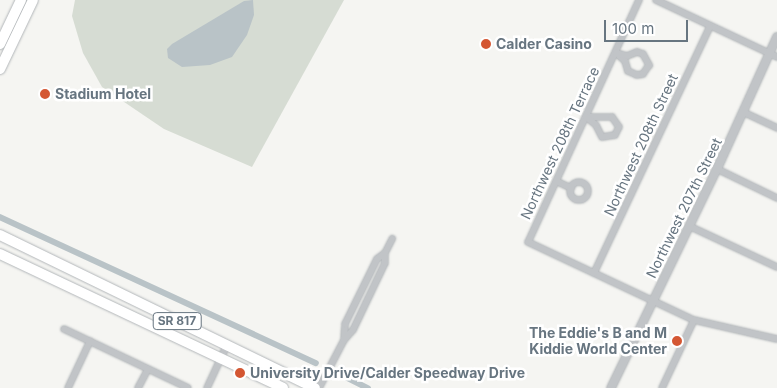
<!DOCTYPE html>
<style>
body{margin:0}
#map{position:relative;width:777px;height:388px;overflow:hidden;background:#f5f5f2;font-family:Inter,sans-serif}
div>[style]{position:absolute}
.green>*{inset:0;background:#d6dcd3}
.water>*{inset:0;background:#b9c3c7}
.canal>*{height:5.5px;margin:-2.75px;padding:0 2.75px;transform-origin:2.75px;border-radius:2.75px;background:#b9c3c7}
.roads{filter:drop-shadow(0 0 1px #b2b6b9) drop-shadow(0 0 1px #b2b6b9)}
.minor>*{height:6px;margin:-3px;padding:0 3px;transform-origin:3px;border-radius:3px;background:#c1c4c7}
.minor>.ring{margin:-3px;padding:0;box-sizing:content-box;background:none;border:6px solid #c1c4c7;border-radius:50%}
.tertiary>*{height:8px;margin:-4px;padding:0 4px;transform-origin:4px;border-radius:4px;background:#c1c4c7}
.primary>*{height:10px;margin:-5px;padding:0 5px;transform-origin:5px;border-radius:5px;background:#fff}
.dots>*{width:14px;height:14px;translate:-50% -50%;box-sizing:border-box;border:2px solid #fff;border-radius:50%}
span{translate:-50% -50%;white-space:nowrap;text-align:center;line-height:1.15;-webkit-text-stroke:5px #fff;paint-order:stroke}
.shield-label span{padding:1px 4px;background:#fff;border:1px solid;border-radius:4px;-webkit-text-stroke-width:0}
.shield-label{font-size:12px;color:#677580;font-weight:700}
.poi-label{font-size:14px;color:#677580;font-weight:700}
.left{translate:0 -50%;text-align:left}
.right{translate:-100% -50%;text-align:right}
.street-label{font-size:14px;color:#677580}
.scale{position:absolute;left:604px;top:20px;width:84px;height:22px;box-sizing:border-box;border:2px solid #677580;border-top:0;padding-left:6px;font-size:15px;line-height:18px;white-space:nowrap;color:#677580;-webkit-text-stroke:4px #fff;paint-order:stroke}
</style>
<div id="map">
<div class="green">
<div style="clip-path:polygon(75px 0,344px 0,252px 167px,164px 129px,102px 87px,83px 53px,72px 16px)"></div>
</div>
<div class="water">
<div style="clip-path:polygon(253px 0,254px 15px,247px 35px,232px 57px,210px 65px,182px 67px,168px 58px,167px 49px,172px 44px,244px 1px)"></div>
</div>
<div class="canal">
<div style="left:0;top:217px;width:348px;rotate:24.8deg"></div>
<div style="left:344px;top:376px;width:27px;rotate:27deg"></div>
</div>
<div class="roads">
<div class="minor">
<div style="left:639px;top:0;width:266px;rotate:114.6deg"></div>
<div style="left:528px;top:242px;width:183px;rotate:25.2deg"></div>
<div style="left:694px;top:320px;width:85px;rotate:12.9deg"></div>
<div style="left:656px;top:0;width:134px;rotate:25.2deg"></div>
<div style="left:637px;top:52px;width:6px;rotate:18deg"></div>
<div style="left:643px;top:54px;width:13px;rotate:61deg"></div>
<div style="left:649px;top:65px;width:11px;rotate:124deg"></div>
<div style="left:643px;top:74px;width:6px;rotate:171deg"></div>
<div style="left:637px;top:75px;width:10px;rotate:-156deg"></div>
<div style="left:628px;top:71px;width:10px;rotate:-107deg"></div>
<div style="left:625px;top:61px;width:12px;rotate:-138deg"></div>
<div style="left:616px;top:53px;width:11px;rotate:15deg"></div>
<div style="left:627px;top:56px;width:11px;rotate:-22deg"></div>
<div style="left:743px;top:112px;width:38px;rotate:25deg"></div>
<div style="left:586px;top:117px;width:26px"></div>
<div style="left:612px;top:117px;width:12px;rotate:55deg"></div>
<div style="left:619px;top:127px;width:9px;rotate:117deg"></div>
<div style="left:615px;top:135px;width:13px;rotate:171deg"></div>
<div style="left:602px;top:137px;width:13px;rotate:-117deg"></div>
<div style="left:596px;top:125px;width:13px;rotate:-141deg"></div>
<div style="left:717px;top:169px;width:67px;rotate:25.8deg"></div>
<div style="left:556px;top:181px;width:17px;rotate:25deg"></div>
<div class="ring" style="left:570px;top:182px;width:12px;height:12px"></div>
<div style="left:689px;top:226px;width:97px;rotate:25deg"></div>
<div style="left:594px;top:273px;width:272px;rotate:-64.8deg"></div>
<div style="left:64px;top:329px;width:137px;rotate:25.4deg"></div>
<div style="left:344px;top:340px;width:16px;rotate:-86deg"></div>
<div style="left:345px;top:324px;width:72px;rotate:-63.8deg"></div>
<div style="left:377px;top:259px;width:10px;rotate:-37deg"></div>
<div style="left:68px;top:388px;width:52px;rotate:-64.9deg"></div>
<div style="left:138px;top:388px;width:21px;rotate:-62deg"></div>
<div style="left:207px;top:388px;width:47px;rotate:-65.1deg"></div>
<div style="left:319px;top:388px;width:54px;rotate:-62.5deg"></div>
<div style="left:344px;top:340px;width:13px;rotate:-48deg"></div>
<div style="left:353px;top:330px;width:74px;rotate:-64.5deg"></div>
<div style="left:385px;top:263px;width:10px;rotate:-90deg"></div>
<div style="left:385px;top:253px;width:16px;rotate:-63deg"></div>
<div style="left:662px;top:388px;width:75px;rotate:-64.8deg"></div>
</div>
<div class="tertiary">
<div style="left:611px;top:388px;width:243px;rotate:-64.2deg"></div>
<div style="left:717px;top:169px;width:145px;rotate:-65.6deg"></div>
</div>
<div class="primary">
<div style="left:0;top:44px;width:49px;rotate:-64.5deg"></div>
<div style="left:0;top:69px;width:76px;rotate:-64.4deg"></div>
<div style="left:0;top:235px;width:350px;rotate:25.9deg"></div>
<div style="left:0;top:254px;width:313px;rotate:25.3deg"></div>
</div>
</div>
<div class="dots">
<div style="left:486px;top:44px;background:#d45733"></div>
<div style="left:45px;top:94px;background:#d45733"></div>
<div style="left:677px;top:341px;background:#d45733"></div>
<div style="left:240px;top:373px;background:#d45733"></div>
</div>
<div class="shield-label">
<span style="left:177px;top:321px">SR 817</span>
</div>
<div class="poi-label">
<span class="left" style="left:496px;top:44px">Calder Casino</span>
<span class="left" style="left:55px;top:94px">Stadium Hotel</span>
<span class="right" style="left:667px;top:341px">The Eddie's B and M<br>Kiddie World Center</span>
<span class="left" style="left:250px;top:373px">University Drive/Calder Speedway Drive</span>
</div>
<div class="street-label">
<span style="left:560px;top:143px;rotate:-65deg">Northwest 208th Terrace</span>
<span style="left:641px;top:145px;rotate:-65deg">Northwest 208th Street</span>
<span style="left:684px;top:208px;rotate:-64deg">Northwest 207th Street</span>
</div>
<div class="scale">100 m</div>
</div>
